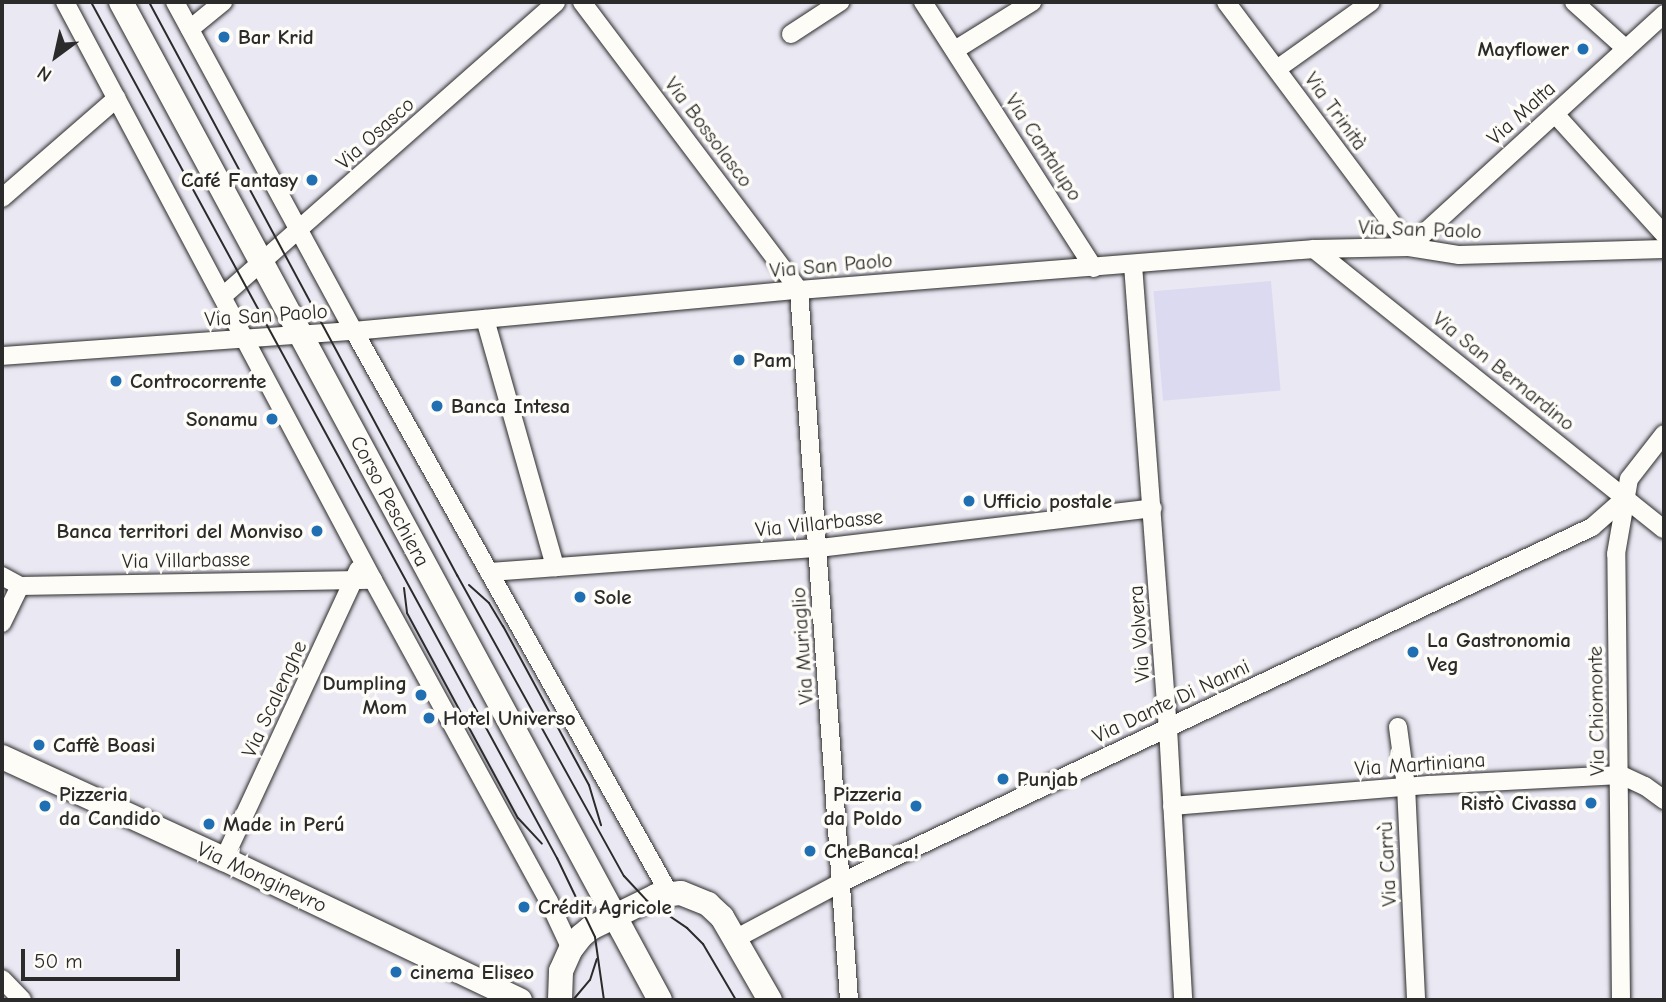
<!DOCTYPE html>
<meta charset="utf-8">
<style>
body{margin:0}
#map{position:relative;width:1666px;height:1002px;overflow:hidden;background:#eae8f3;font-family:"Comic Neue",sans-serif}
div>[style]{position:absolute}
.built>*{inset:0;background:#dcdaf1;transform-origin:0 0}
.roads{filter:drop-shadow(0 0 2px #2b2b2b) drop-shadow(0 0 2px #2b2b2b)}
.street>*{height:18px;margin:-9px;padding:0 9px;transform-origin:9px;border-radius:9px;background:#fdfcf7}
.secondary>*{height:24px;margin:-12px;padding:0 12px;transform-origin:12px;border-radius:12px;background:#fdfcf7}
.tram>*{height:2px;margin:-1px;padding:0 1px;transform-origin:1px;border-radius:1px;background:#2b2b2b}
.dots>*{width:19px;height:19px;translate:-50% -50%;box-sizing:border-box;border:4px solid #fdfcf7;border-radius:50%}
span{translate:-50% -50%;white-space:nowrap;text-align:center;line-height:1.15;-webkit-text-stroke:7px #fdfcf7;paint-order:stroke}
.poi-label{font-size:21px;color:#2b2b2b;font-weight:700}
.left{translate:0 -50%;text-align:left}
.right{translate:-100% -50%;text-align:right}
.street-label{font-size:21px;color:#2b2b2b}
.frame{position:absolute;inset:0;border:4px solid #2b2b2b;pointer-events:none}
.north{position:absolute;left:21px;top:21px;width:70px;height:70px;-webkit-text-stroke:5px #fdfcf7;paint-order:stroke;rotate:213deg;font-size:19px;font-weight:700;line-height:28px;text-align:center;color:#2b2b2b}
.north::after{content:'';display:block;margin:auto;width:24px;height:32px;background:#2b2b2b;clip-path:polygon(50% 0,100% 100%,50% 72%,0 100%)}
.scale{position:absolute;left:21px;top:949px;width:159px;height:32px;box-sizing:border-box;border:4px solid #2b2b2b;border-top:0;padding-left:9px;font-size:21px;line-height:24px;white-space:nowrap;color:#2b2b2b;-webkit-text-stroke:5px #fdfcf7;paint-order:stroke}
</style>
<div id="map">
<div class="built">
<div style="left:1271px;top:281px;width:110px;height:118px;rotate:85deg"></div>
</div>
<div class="roads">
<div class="street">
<div style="left:65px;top:2px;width:655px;rotate:61.95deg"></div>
<div style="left:373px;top:580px;width:367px;rotate:61.3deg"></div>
<div style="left:549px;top:902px;width:52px;rotate:64.9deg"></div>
<div style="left:175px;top:2px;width:375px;rotate:61.5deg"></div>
<div style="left:354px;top:331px;width:644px;rotate:60.73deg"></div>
<div style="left:582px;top:2px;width:361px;rotate:53deg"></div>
<div style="left:799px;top:290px;width:712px;rotate:85.97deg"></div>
<div style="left:923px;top:2px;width:316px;rotate:57.3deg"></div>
<div style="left:1226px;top:2px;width:306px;rotate:53.2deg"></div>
<div style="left:1409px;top:247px;width:345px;rotate:-42.4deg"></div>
<div style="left:1574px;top:2px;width:70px;rotate:42.1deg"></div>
<div style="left:190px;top:29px;width:43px;rotate:-39.3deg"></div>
<div style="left:791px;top:34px;width:59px;rotate:-33.1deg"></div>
<div style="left:955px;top:50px;width:91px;rotate:-31.9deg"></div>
<div style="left:1277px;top:69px;width:115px;rotate:-35.5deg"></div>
<div style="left:1555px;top:114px;width:162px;rotate:47.8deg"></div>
<div style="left:2px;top:198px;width:152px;rotate:-41deg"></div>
<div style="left:1314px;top:249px;width:448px;rotate:38.7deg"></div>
<div style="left:1133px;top:265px;width:464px;rotate:85.7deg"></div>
<div style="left:1168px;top:728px;width:272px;rotate:86.8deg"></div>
<div style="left:223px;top:296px;width:444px;rotate:-41.4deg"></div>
<div style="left:485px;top:319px;width:258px;rotate:74.2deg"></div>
<div style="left:2px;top:356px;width:353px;rotate:-4.1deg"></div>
<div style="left:354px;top:331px;width:447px;rotate:-5.3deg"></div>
<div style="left:799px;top:290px;width:517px;rotate:-4.55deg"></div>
<div style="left:1314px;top:249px;width:95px;rotate:-1.2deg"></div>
<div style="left:1409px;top:247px;width:51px;rotate:9.1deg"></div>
<div style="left:1459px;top:255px;width:205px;rotate:-1.7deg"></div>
<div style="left:489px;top:572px;width:331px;rotate:-4.2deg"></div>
<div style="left:819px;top:548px;width:336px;rotate:-6.8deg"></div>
<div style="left:2px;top:576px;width:21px;rotate:29deg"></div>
<div style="left:20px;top:586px;width:353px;rotate:-1deg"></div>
<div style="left:2px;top:623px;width:41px;rotate:-64.1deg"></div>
<div style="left:1398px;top:727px;width:60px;rotate:82.3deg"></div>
<div style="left:1406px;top:786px;width:214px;rotate:87.3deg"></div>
<div style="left:1172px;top:806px;width:258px;rotate:-4.7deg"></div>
<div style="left:1429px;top:785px;width:192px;rotate:-3deg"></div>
<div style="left:1621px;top:775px;width:26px;rotate:25deg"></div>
<div style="left:1645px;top:786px;width:24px;rotate:36deg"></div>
<div style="left:224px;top:859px;width:319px;rotate:-65.1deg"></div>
<div style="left:735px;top:939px;width:119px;rotate:-28.1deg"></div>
<div style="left:840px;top:883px;width:832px;rotate:-25.33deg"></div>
<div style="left:1592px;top:527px;width:43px;rotate:-41.2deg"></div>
<div style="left:2px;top:979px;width:29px;rotate:46deg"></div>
<div style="left:1621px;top:1000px;width:446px;rotate:-90.6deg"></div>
<div style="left:1616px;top:554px;width:76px;rotate:-80.2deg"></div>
<div style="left:1629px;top:479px;width:57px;rotate:-52.1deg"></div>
</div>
<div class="secondary">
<div style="left:121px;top:2px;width:1134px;rotate:61.63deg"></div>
<div style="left:2px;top:757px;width:244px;rotate:24.7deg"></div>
<div style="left:224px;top:859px;width:328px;rotate:25.5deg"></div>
<div style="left:560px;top:1000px;width:29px;rotate:-88deg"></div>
<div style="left:561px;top:971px;width:24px;rotate:-66deg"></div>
<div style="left:571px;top:949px;width:16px;rotate:-52deg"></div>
<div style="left:581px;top:936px;width:13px;rotate:-39deg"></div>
<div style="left:591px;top:928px;width:72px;rotate:-26.2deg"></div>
<div style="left:656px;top:896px;width:25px;rotate:-7deg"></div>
<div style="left:681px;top:893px;width:29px;rotate:22deg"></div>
<div style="left:708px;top:904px;width:19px;rotate:43deg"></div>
<div style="left:722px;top:917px;width:96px;rotate:60deg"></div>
</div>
</div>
<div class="tram">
<div style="left:91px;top:2px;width:975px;rotate:61.44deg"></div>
<div style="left:557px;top:858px;width:88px;rotate:64.3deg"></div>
<div style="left:595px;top:937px;width:64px;rotate:81.9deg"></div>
<div style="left:149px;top:2px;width:651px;rotate:61.74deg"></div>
<div style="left:457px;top:575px;width:344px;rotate:61deg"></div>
<div style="left:624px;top:876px;width:33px;rotate:47deg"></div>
<div style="left:646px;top:900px;width:50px;rotate:34.3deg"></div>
<div style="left:687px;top:928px;width:23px;rotate:45deg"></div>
<div style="left:703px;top:944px;width:65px;rotate:59.5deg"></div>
<div style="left:469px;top:585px;width:27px;rotate:42deg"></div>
<div style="left:489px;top:603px;width:27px;rotate:59deg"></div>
<div style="left:503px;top:626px;width:181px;rotate:61.6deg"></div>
<div style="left:589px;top:785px;width:42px;rotate:73.3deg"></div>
<div style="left:404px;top:588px;width:25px;rotate:83deg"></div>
<div style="left:407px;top:613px;width:233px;rotate:61.6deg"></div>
<div style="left:518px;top:818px;width:35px;rotate:47deg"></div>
<div style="left:573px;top:1000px;width:26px;rotate:-50deg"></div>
<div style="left:590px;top:980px;width:22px;rotate:-72deg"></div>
</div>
<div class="dots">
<div style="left:224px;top:37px;background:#1f6fb2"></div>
<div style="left:1583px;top:49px;background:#1f6fb2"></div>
<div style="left:312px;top:180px;background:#1f6fb2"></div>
<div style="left:739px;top:360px;background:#1f6fb2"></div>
<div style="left:116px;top:381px;background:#1f6fb2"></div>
<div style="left:437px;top:406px;background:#1f6fb2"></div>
<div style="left:272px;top:419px;background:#1f6fb2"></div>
<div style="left:969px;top:501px;background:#1f6fb2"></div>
<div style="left:317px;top:531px;background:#1f6fb2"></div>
<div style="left:580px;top:597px;background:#1f6fb2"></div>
<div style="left:1413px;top:652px;background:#1f6fb2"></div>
<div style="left:421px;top:695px;background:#1f6fb2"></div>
<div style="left:429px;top:718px;background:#1f6fb2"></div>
<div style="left:39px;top:745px;background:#1f6fb2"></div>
<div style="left:1003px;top:779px;background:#1f6fb2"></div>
<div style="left:1591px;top:803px;background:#1f6fb2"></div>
<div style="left:45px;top:806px;background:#1f6fb2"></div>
<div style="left:916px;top:806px;background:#1f6fb2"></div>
<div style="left:209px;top:824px;background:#1f6fb2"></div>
<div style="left:810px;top:851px;background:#1f6fb2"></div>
<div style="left:524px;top:907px;background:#1f6fb2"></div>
<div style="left:396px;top:972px;background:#1f6fb2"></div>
</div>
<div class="poi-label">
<span class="left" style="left:238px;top:37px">Bar Krid</span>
<span class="right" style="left:1569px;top:49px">Mayflower</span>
<span class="right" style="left:298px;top:180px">Café Fantasy</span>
<span class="left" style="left:753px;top:360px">Pam</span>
<span class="left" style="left:130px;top:381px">Controcorrente</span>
<span class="left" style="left:451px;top:406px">Banca Intesa</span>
<span class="right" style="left:258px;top:419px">Sonamu</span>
<span class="left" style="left:983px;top:501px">Ufficio postale</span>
<span class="right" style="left:303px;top:531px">Banca territori del Monviso</span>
<span class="left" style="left:594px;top:597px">Sole</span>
<span class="left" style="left:1427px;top:652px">La Gastronomia<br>Veg</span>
<span class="right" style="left:407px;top:695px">Dumpling<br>Mom</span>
<span class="left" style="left:443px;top:718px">Hotel Universo</span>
<span class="left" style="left:53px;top:745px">Caffè Boasi</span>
<span class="left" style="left:1017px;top:779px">Punjab</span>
<span class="left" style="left:59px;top:806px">Pizzeria<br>da Candido</span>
<span class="right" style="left:902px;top:806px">Pizzeria<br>da Poldo</span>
<span class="right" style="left:1577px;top:803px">Ristò Civassa</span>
<span class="left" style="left:223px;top:824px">Made in Perú</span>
<span class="left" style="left:824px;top:851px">CheBanca!</span>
<span class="left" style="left:538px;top:907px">Crédit Agricole</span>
<span class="left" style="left:410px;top:972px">cinema Eliseo</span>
</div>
<div class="street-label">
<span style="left:1336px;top:111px;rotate:54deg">Via Trinità</span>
<span style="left:1521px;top:113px;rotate:-42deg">Via Malta</span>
<span style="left:709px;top:132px;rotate:53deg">Via Bossolasco</span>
<span style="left:375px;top:133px;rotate:-42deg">Via Osasco</span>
<span style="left:1044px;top:147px;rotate:57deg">Via Cantalupo</span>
<span style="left:1420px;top:229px;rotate:2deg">Via San Paolo</span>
<span style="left:831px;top:265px;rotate:-5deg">Via San Paolo</span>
<span style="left:266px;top:315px;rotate:-4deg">Via San Paolo</span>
<span style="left:1504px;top:371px;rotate:39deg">Via San Bernardino</span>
<span style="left:390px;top:501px;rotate:62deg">Corso Peschiera</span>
<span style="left:819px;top:523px;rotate:-6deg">Via Villarbasse</span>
<span style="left:186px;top:560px;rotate:-1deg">Via Villarbasse</span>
<span style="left:1139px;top:634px;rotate:-94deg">Via Volvera</span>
<span style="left:802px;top:646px;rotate:-94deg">Via Muriaglio</span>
<span style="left:274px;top:699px;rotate:-65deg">Via Scalenghe</span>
<span style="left:1171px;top:701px;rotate:-25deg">Via Dante Di Nanni</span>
<span style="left:1596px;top:711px;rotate:-91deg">Via Chiomonte</span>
<span style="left:1420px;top:764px;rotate:-4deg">Via Martiniana</span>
<span style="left:1387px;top:864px;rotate:-93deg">Via Carrù</span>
<span style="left:262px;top:877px;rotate:25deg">Via Monginevro</span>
</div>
<div class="frame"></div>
<div class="north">N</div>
<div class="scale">50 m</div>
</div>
